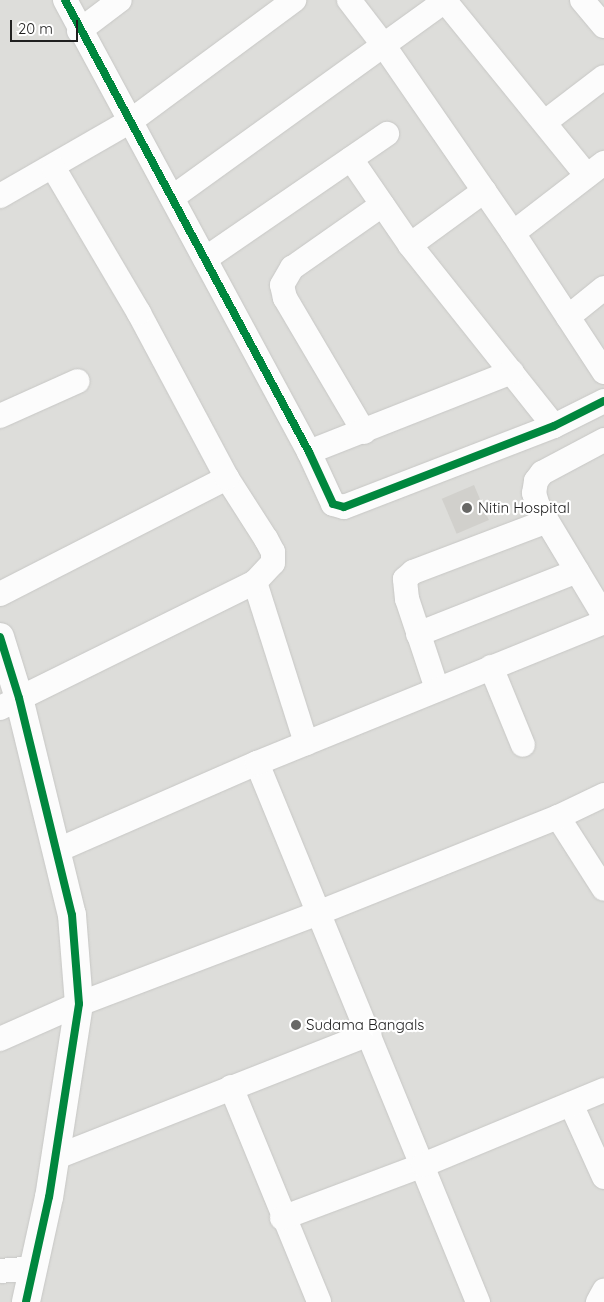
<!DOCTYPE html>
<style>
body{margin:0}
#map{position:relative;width:604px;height:1302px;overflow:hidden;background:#eeeee9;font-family:Quicksand,sans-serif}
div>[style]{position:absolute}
.residential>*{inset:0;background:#ddddda;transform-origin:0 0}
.building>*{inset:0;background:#d1d0cc;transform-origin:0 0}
.roads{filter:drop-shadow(0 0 1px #c7c7c5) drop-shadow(0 0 1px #c7c7c5)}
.minor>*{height:24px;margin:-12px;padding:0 12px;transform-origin:12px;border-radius:12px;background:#fcfcfc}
.tertiary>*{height:28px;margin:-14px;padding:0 14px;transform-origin:14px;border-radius:14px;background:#fcfcfc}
.cycleway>*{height:8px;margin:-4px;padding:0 4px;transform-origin:4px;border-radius:4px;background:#00873e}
.dots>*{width:14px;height:14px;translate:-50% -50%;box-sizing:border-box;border:2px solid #fff;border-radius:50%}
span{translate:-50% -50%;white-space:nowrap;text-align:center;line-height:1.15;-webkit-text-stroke:4.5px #fff;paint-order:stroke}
.poi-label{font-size:15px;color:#202020}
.left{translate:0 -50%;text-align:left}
.scale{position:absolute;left:10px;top:20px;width:68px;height:22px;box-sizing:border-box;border:2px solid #202020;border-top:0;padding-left:6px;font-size:15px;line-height:18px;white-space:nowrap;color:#202020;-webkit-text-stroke:4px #fff;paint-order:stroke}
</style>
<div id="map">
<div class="residential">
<div style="left:0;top:0;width:604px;height:1302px"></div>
</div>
<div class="building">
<div style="left:474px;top:485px;width:38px;height:35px;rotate:67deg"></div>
</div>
<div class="roads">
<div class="minor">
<div style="left:65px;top:0;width:514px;rotate:61.64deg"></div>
<div style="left:309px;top:452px;width:57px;rotate:65.2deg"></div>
<div style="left:333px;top:504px;width:11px;rotate:15deg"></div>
<div style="left:344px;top:507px;width:225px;rotate:-21.1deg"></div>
<div style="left:554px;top:426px;width:56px;rotate:-26.6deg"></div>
<div style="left:349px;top:0;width:54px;rotate:52.5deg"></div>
<div style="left:382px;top:43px;width:231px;rotate:55.4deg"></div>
<div style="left:513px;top:233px;width:166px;rotate:56.8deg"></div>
<div style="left:582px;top:0;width:34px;rotate:50deg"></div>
<div style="left:445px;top:1px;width:225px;rotate:50.9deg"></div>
<div style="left:79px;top:31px;width:51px;rotate:-37.1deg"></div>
<div style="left:545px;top:122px;width:74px;rotate:-37.3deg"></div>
<div style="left:351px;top:159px;width:104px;rotate:55.5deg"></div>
<div style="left:410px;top:245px;width:231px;rotate:51.5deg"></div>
<div style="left:0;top:196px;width:152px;rotate:-29.9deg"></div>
<div style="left:132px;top:120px;width:202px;rotate:-36.5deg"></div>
<div style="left:173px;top:197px;width:337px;rotate:-35.8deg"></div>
<div style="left:513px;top:233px;width:115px;rotate:-37.6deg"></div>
<div style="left:410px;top:245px;width:92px;rotate:-36.1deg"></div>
<div style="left:205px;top:259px;width:221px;rotate:-34.5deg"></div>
<div style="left:568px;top:317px;width:46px;rotate:-38.9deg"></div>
<div style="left:0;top:416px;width:85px;rotate:-24.2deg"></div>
<div style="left:364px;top:432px;width:156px;rotate:-120.5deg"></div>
<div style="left:285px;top:298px;width:13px;rotate:-103deg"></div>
<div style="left:282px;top:285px;width:20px;rotate:-60deg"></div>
<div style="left:292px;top:268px;width:110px;rotate:-35deg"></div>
<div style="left:604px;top:440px;width:70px;rotate:152deg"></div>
<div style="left:542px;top:473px;width:10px;rotate:127deg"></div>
<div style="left:536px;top:481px;width:12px;rotate:99deg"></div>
<div style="left:534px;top:493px;width:14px;rotate:73deg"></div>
<div style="left:538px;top:506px;width:128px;rotate:59deg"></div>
<div style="left:309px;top:452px;width:218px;rotate:-21.5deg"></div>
<div style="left:255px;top:582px;width:169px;rotate:72.4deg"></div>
<div style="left:0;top:594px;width:255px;rotate:-27.1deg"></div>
<div style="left:418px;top:634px;width:171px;rotate:-21.6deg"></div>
<div style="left:491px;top:667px;width:84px;rotate:67.7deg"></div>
<div style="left:437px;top:689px;width:95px;rotate:-108.4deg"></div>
<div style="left:407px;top:599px;width:20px;rotate:-96deg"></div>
<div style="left:405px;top:579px;width:11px;rotate:-41deg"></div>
<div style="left:413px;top:572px;width:143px;rotate:-20.8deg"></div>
<div style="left:0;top:708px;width:284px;rotate:-26.3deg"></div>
<div style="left:255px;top:582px;width:26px;rotate:-47deg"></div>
<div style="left:273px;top:563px;width:11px;rotate:-90deg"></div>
<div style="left:273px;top:552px;width:15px;rotate:-118deg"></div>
<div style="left:266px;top:539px;width:72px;rotate:-122.6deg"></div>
<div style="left:227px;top:478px;width:187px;rotate:-118.1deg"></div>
<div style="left:139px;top:313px;width:169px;rotate:-120.5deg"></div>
<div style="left:257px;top:763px;width:583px;rotate:67.71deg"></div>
<div style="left:558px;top:817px;width:85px;rotate:57.4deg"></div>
<div style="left:58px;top:850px;width:217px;rotate:-23.6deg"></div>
<div style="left:257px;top:763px;width:375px;rotate:-22.1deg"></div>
<div style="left:0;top:1039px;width:86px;rotate:-23.9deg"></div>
<div style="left:79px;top:1004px;width:256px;rotate:-20.8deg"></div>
<div style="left:318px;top:913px;width:258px;rotate:-21.8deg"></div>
<div style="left:558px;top:817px;width:51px;rotate:-25.6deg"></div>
<div style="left:231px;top:1087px;width:232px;rotate:67.7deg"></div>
<div style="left:571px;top:1104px;width:80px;rotate:65.7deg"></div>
<div style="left:54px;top:1158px;width:339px;rotate:-21.5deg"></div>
<div style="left:282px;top:1218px;width:151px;rotate:-20.6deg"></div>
<div style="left:423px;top:1165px;width:196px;rotate:-22.5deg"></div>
<div style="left:0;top:1271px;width:34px;rotate:-5deg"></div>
<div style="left:598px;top:1302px;width:13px;rotate:-61deg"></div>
</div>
<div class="tertiary">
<div style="left:0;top:637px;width:64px;rotate:72.7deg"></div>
<div style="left:19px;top:698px;width:223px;rotate:76.3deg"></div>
<div style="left:72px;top:915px;width:89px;rotate:85.5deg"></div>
<div style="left:79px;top:1004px;width:195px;rotate:98.8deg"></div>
<div style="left:49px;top:1197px;width:107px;rotate:102.4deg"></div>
</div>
</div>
<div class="cycleway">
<div style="left:65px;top:0;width:514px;rotate:61.64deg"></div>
<div style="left:309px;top:452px;width:57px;rotate:65.2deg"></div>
<div style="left:333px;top:504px;width:11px;rotate:15deg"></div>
<div style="left:344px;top:507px;width:225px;rotate:-21.1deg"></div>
<div style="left:554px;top:426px;width:56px;rotate:-26.6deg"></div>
<div style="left:0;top:637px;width:64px;rotate:72.7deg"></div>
<div style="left:19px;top:698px;width:223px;rotate:76.3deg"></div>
<div style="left:72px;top:915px;width:89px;rotate:85.5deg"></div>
<div style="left:79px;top:1004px;width:195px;rotate:98.8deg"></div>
<div style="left:49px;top:1197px;width:107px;rotate:102.4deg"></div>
</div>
<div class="dots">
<div style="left:467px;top:508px;background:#686866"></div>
<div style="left:296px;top:1025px;background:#686866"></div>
</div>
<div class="poi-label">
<span class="left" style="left:478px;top:508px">Nitin Hospital</span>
<span class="left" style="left:306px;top:1025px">Sudama Bangals</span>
</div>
<div class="scale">20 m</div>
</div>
